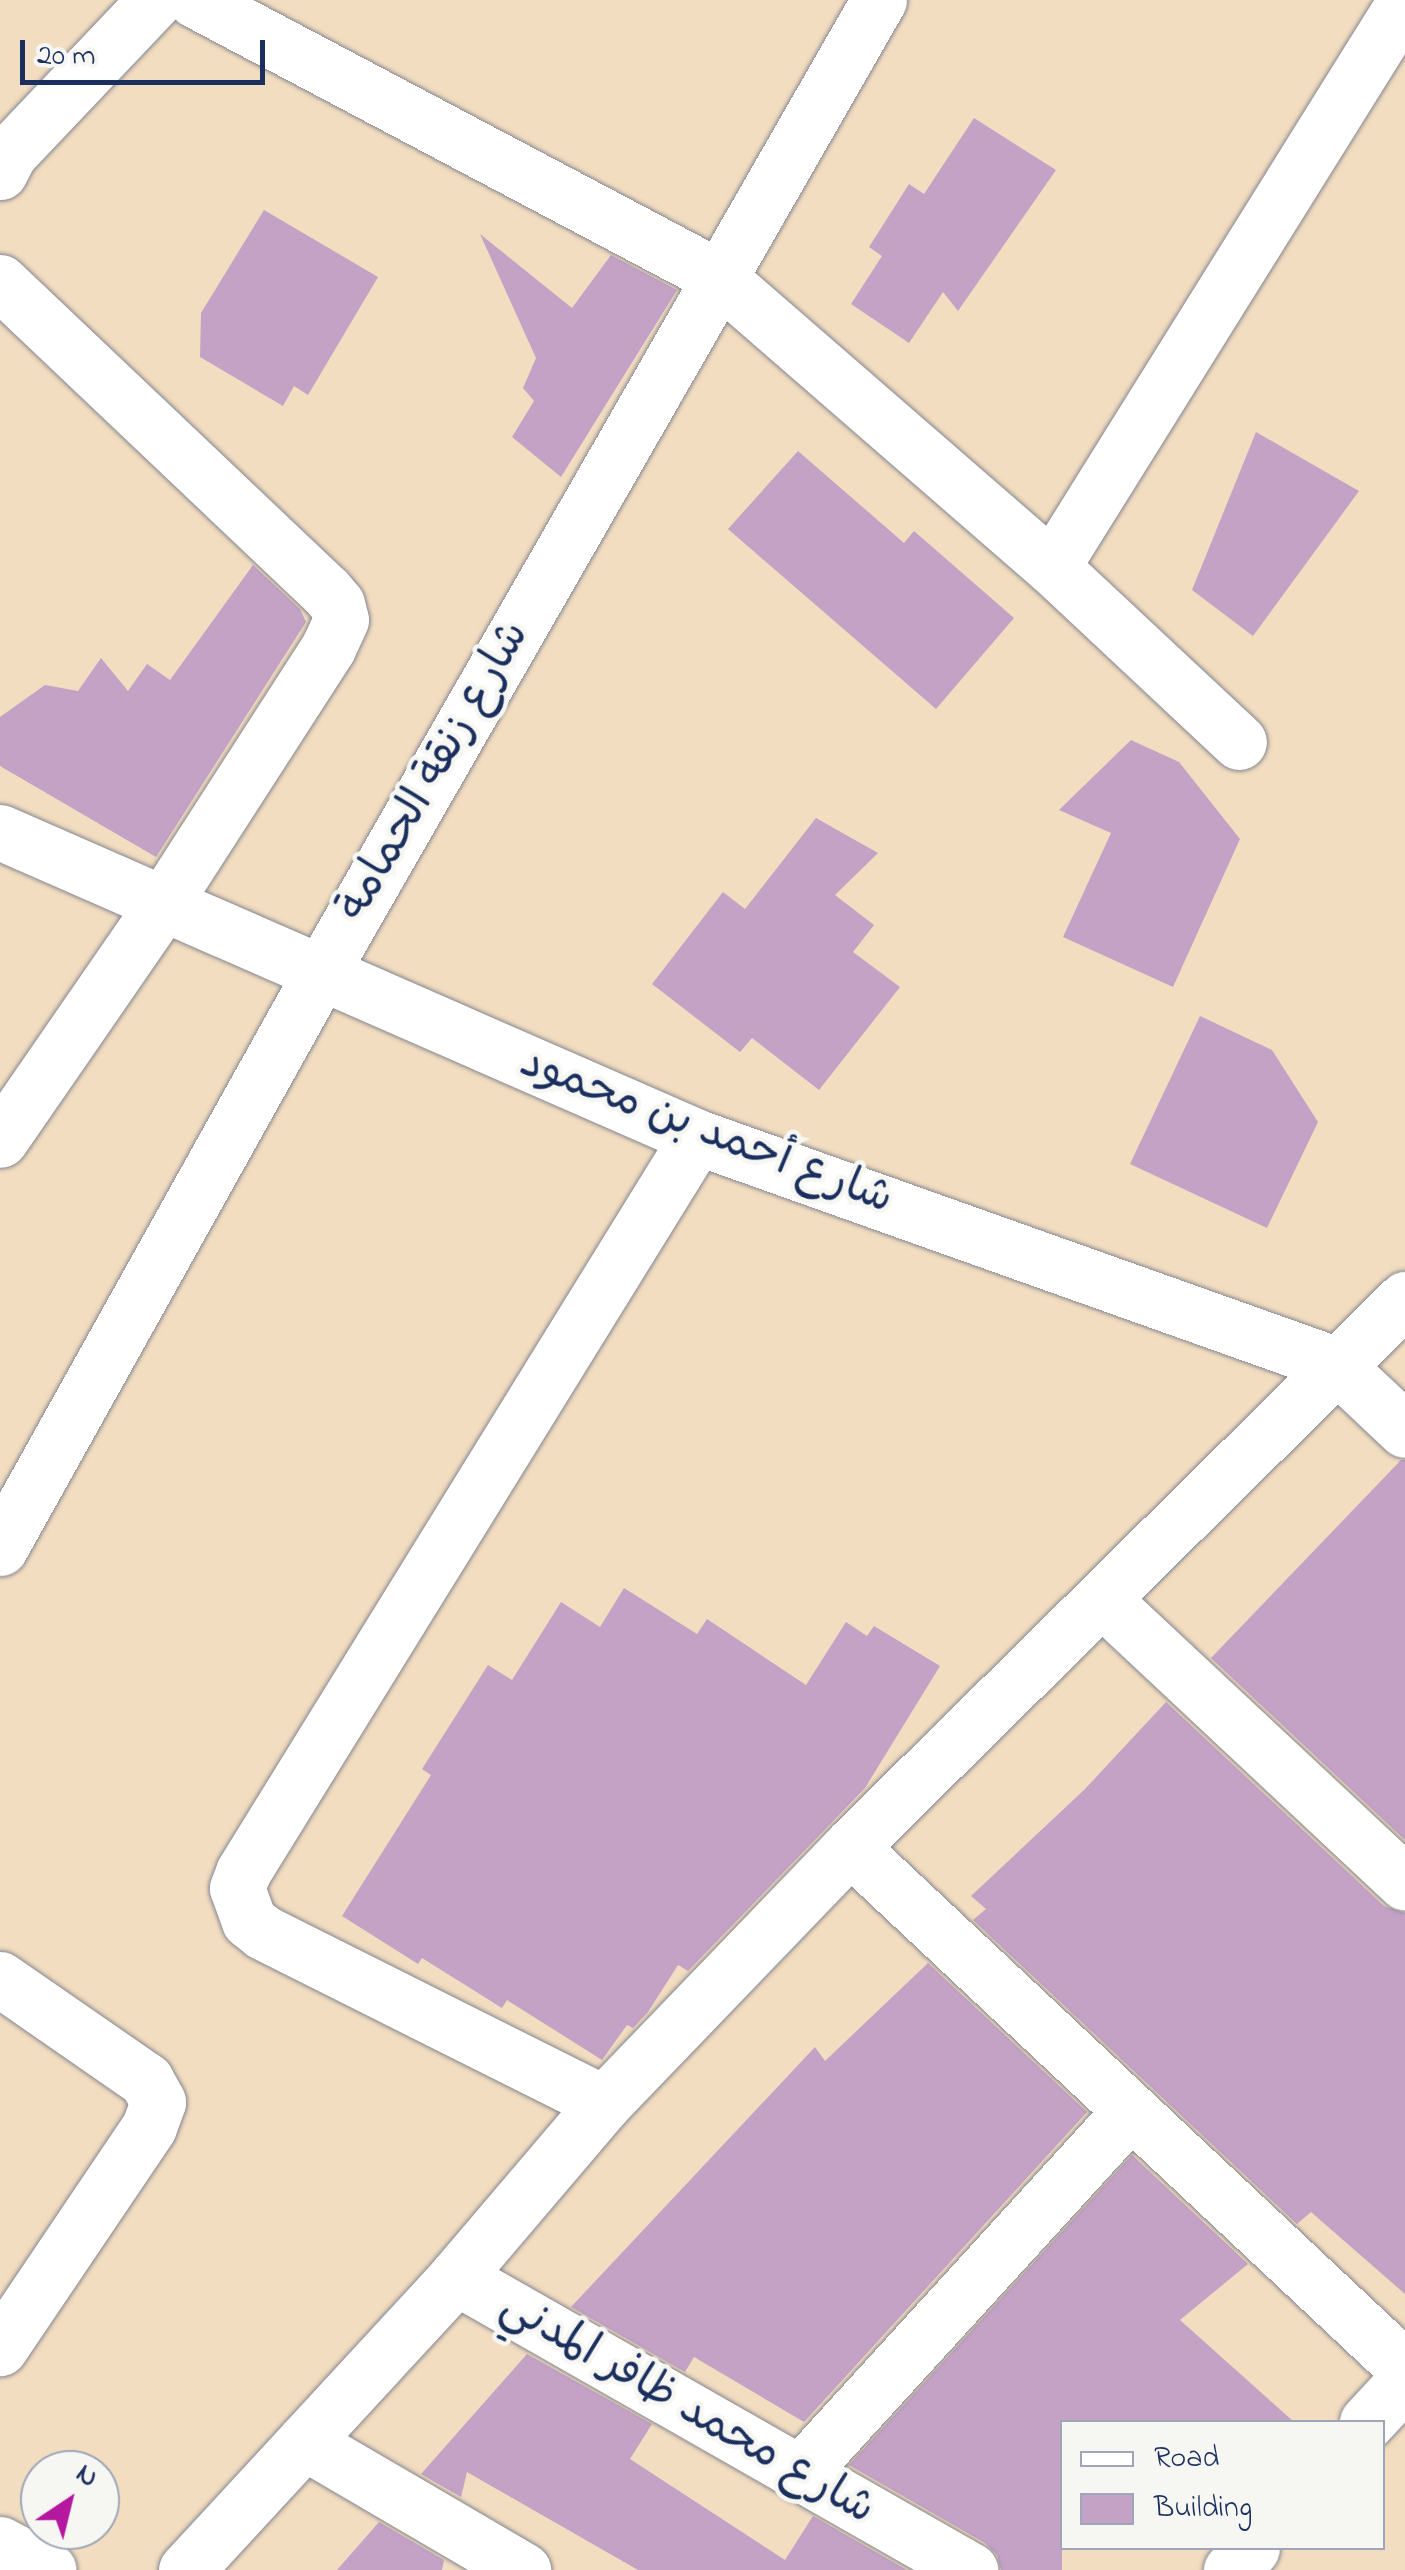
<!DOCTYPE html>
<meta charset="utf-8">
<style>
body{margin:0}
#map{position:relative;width:1405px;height:2570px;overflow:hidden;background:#f2ddc0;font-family:"Indie Flower","Playpen Sans Arabic",sans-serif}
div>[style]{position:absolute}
.building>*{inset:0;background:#c4a2c6}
.roads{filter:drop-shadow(0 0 2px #86868f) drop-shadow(0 0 2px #86868f)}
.minor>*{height:55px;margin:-27.5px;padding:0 27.5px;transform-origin:27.5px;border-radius:27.5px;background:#fff}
span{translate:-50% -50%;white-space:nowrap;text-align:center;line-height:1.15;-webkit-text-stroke:9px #f6f6f2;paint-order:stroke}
.street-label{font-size:45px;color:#1b2f5e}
.legend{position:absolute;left:1060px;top:2420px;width:325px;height:130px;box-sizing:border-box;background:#f6f6f2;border:2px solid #9ea6b7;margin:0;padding:12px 18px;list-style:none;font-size:30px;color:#1b2f5e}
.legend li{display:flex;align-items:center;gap:20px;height:50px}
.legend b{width:50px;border:2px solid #9ea6b7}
.north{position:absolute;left:20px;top:2450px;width:100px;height:100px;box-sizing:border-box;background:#f6f6f2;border:2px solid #9ea6b7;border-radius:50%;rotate:35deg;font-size:28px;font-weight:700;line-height:40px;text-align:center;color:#1b2f5e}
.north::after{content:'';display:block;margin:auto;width:35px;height:45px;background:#b5179e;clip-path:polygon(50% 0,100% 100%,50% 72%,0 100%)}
.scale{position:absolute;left:20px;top:40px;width:245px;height:45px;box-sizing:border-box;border:5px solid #1b2f5e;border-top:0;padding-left:12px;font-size:30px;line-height:35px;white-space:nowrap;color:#1b2f5e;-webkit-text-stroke:8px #f6f6f2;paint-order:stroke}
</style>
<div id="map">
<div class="building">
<div style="clip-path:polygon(974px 118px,1056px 170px,958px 311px,943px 292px,909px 343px,851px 304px,882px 256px,869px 247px,909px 184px,924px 194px)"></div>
<div style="clip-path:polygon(264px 210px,378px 277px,308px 395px,294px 386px,283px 406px,200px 357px,201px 313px)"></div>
<div style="clip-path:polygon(480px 234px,572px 308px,611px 255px,677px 290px,561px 477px,512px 437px,534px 401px,523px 388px,536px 358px)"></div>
<div style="clip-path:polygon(1256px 432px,1359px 491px,1253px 636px,1192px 590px)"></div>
<div style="clip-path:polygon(798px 451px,904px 543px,914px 531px,1014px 618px,936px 709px,728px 529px)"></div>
<div style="clip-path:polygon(253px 565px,300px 609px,306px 622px,156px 857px,0 766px,0 717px,45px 685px,78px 691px,101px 658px,128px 691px,147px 664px,170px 680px)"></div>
<div style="clip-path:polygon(1131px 740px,1179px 762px,1240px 839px,1173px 987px,1063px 937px,1111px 833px,1059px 810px)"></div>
<div style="clip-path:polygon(816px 818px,878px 853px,835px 895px,874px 925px,853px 952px,900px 987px,819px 1090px,752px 1038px,740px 1052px,652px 984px,723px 892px,745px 909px)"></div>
<div style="clip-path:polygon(1200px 1016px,1272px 1050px,1318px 1122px,1267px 1228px,1130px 1164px)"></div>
<div style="clip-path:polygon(1401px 1460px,1405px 1460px,1405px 1840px,1211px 1658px)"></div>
<div style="clip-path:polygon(624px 1588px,697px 1634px,707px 1619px,806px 1685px,846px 1622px,867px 1636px,874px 1626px,940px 1666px,865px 1788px,688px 1971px,678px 1965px,648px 2012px,633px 2028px,627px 2025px,602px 2060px,507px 2000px,502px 2008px,422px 1958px,418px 1964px,342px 1916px,431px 1775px,422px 1769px,488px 1665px,512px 1680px,561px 1602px,600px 1627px)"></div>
<div style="clip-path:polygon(1166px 1702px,1384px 1906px,1405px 1913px,1405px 2294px,1311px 2212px,1297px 2224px,973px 1920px,986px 1909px,971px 1896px,1085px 1789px)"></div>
<div style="clip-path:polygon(928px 1963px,1087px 2112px,804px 2422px,694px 2357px,685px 2372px,571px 2307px,815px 2047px,825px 2061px)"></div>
<div style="clip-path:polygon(1132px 2155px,1248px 2264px,1180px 2320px,1294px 2422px,1062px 2422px,1062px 2570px,1001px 2570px,997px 2555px,985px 2543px,849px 2465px)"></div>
<div style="clip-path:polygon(527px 2354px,652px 2424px,630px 2459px,785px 2560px,813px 2516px,907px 2570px,638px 2570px,467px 2472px,461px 2497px,421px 2474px)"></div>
<div style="clip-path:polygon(379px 2522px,444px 2560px,442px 2570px,337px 2570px)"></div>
</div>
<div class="roads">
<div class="minor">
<div style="left:195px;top:0;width:590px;rotate:27.87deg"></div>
<div style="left:717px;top:276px;width:444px;rotate:41deg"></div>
<div style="left:1052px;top:567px;width:256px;rotate:43.1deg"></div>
<div style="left:0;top:172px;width:20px;rotate:-63deg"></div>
<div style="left:9px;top:154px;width:212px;rotate:-46.5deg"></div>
<div style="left:0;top:282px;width:449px;rotate:43.5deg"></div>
<div style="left:326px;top:591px;width:17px;rotate:50deg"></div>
<div style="left:337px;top:604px;width:16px;rotate:76deg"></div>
<div style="left:341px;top:620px;width:31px;rotate:115deg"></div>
<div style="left:328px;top:648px;width:301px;rotate:122.8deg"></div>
<div style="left:165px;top:901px;width:290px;rotate:124.6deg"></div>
<div style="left:1052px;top:567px;width:667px;rotate:-58.05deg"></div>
<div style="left:0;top:832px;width:761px;rotate:23.63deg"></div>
<div style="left:697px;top:1137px;width:677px;rotate:19.59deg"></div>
<div style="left:1335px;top:1364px;width:96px;rotate:43.3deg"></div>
<div style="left:0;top:1548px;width:657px;rotate:-60.86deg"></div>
<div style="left:320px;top:974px;width:1123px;rotate:-60.15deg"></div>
<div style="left:1102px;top:1599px;width:415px;rotate:43.1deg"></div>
<div style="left:850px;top:1847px;width:761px;rotate:43.19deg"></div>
<div style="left:0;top:1979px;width:178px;rotate:34.7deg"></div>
<div style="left:146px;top:2080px;width:25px;rotate:61deg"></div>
<div style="left:158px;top:2102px;width:27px;rotate:110deg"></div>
<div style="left:149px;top:2127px;width:267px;rotate:124deg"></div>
<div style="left:604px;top:2103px;width:381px;rotate:-153.4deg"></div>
<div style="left:263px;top:1932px;width:18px;rotate:-142deg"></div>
<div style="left:249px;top:1921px;width:35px;rotate:-110deg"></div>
<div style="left:237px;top:1888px;width:17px;rotate:-69deg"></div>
<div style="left:243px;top:1872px;width:864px;rotate:-58.3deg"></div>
<div style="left:456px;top:2277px;width:592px;rotate:29.68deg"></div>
<div style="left:1367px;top:2422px;width:56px;rotate:-47.2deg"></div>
<div style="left:304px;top:2442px;width:254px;rotate:30.3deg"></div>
<div style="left:799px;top:2474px;width:491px;rotate:-47.6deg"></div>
<div style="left:0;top:2544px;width:55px;rotate:28deg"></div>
<div style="left:186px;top:2570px;width:398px;rotate:-47.3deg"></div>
<div style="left:456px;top:2277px;width:228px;rotate:-49.6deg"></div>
<div style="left:604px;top:2103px;width:355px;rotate:-46.1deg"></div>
<div style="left:850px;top:1847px;width:780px;rotate:-44.64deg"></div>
<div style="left:1231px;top:2570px;width:30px;rotate:-46deg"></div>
</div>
</div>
<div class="street-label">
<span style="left:435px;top:772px;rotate:-60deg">شارع زنقة الحمامة</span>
<span style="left:706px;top:1132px;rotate:21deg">شارع أحمد بن محمود</span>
<span style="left:687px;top:2409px;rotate:30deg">شارع محمد ظافر المدني</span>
</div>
<ul class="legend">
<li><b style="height:12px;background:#fff"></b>Road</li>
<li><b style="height:28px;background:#c4a2c6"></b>Building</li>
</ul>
<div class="north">N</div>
<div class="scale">20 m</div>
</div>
